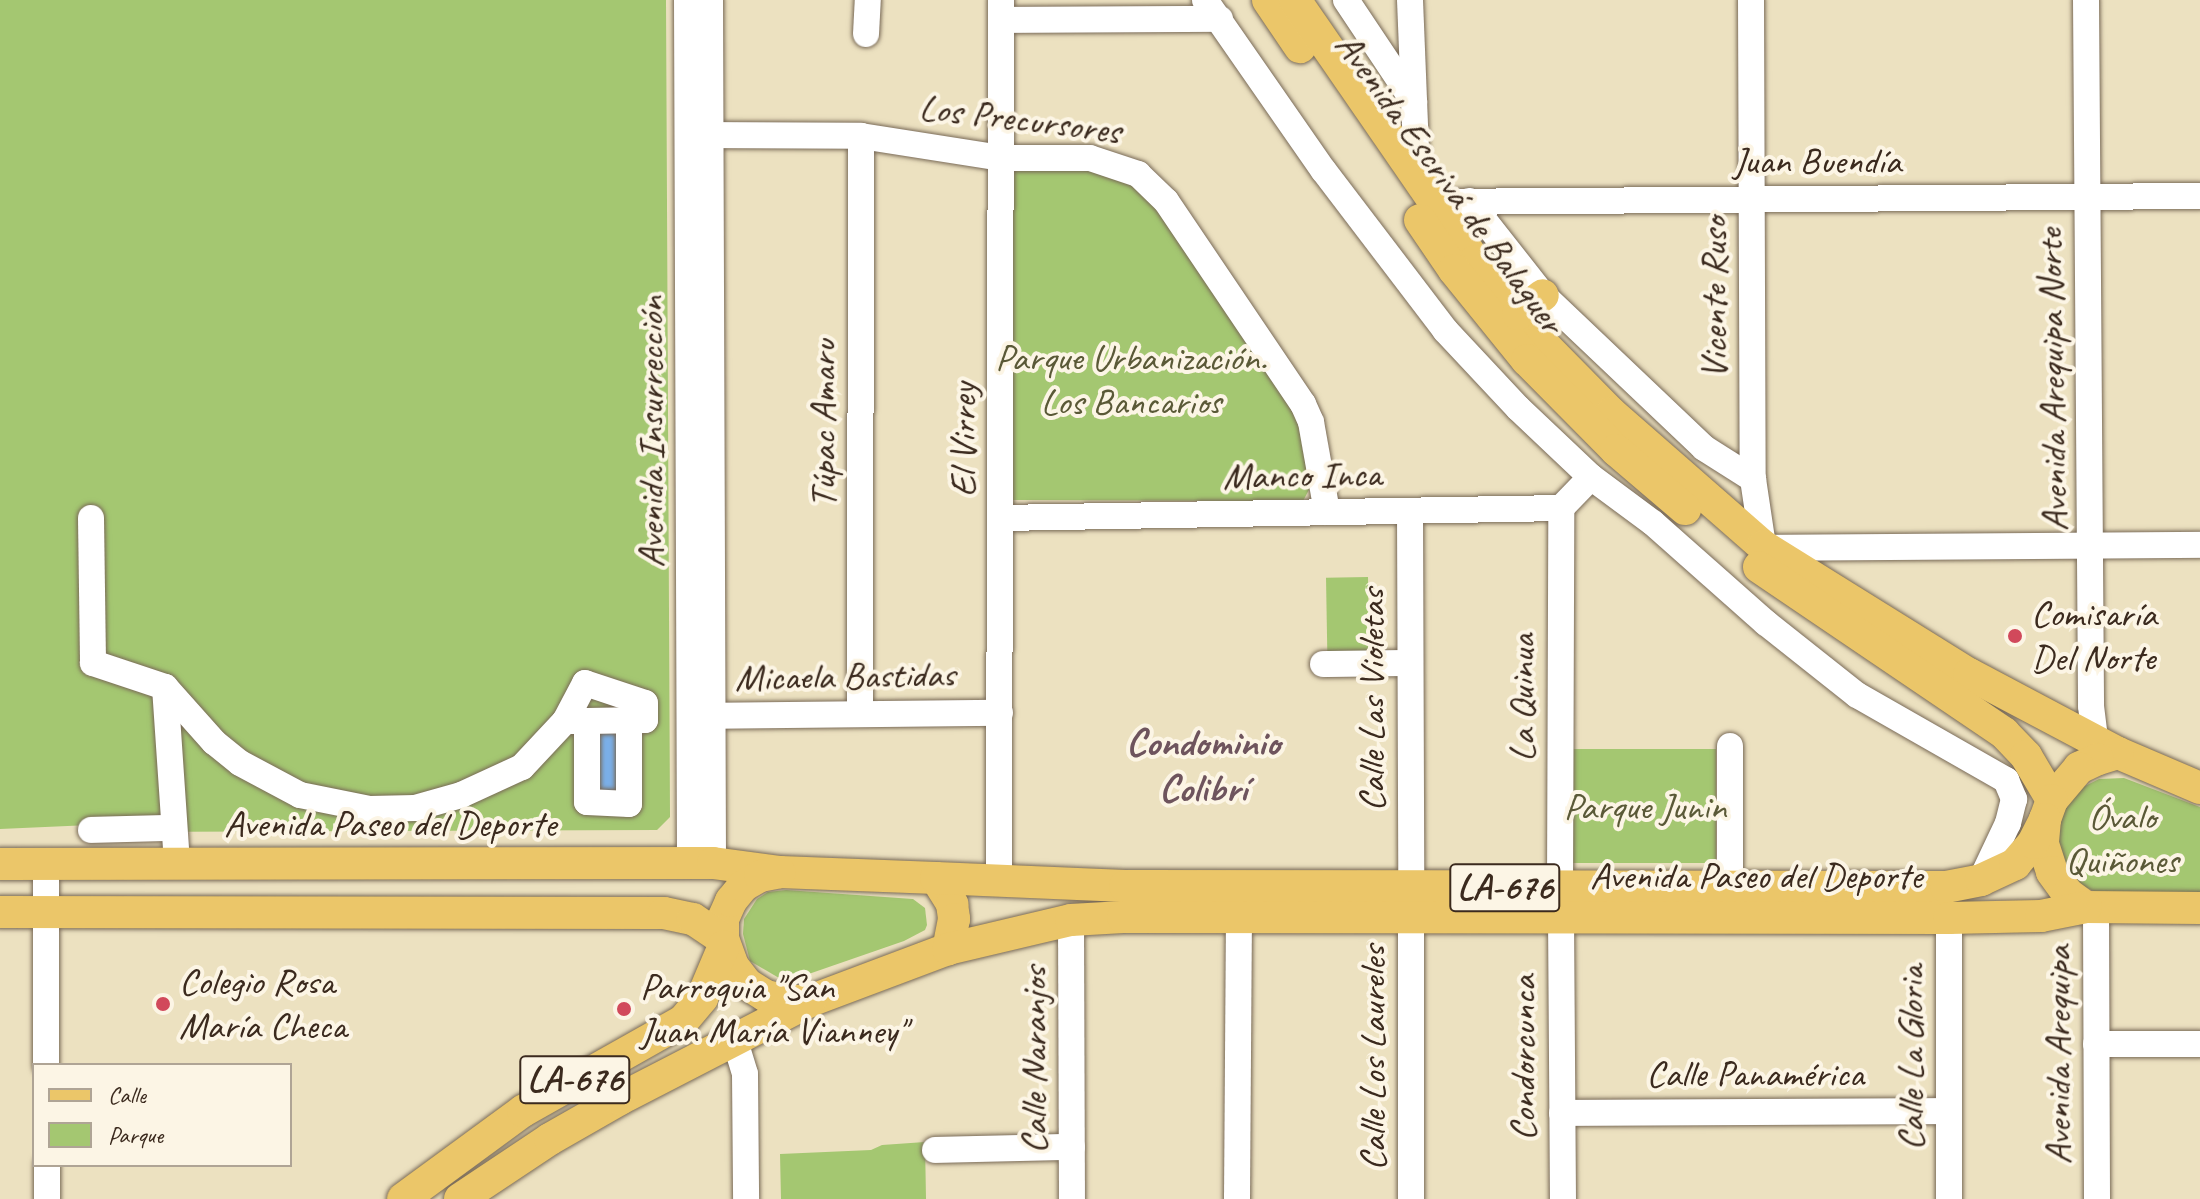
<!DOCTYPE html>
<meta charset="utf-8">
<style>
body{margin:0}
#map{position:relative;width:2200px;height:1199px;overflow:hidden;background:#ece1c0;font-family:Caveat,sans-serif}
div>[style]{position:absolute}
.green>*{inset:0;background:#a4c771;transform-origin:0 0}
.water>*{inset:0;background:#7bb0e9;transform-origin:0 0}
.roads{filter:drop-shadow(0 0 2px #796a57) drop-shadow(0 0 2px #796a57)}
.minor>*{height:26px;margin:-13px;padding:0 13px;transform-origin:13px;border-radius:13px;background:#fff}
.major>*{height:32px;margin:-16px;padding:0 16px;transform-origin:16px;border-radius:16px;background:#ebc669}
.dots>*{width:22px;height:22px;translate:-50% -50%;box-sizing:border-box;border:4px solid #fcf5e5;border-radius:50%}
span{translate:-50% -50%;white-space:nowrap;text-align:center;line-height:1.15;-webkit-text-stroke:8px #fcf5e5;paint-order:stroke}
.shield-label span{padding:2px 6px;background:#fcf5e5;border:2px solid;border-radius:6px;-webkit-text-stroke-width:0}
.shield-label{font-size:36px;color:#3b2a1e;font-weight:700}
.street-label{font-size:38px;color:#3b2a1e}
.park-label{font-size:38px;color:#5a5937}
.poi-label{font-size:38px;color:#3b2a1e}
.left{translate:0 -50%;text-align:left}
.neighbourhood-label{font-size:40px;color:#6e545d;font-weight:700}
.legend{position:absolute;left:32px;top:1063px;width:260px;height:104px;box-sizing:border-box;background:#fcf5e5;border:2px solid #afa495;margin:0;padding:10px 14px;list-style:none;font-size:24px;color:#3b2a1e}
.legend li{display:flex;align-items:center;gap:16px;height:40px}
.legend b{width:40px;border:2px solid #afa495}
</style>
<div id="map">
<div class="green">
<div style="clip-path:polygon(0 0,666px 0,670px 817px,657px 830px,106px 832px,90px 825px,0 829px)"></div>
<div style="clip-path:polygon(1011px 167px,1118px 171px,1154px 202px,1298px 411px,1311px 486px,1303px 501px,1013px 500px)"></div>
<div style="left:1368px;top:577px;width:74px;height:42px;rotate:89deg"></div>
<div style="left:1573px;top:749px;width:143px;height:114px"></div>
<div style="clip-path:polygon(2124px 778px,2200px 807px,2200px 896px,2112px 899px,2071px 881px,2057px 858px,2061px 811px,2081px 788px,2099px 779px)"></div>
<div style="clip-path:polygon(786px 890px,913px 899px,925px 908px,927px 925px,925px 930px,904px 941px,800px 977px,779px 978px,750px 961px,743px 934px,744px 919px,757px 899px,768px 892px)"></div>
<div style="clip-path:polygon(925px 1142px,926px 1199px,781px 1199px,780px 1154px,871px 1150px,882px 1145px)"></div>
</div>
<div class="water">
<div style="left:592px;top:726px;width:35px;height:69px"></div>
</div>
<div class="roads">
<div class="minor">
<div style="left:687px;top:0;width:863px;rotate:89.8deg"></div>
<div style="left:710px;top:0;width:863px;rotate:89.8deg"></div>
<div style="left:1205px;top:0;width:208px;rotate:55.2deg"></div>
<div style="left:1324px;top:171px;width:200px;rotate:52.7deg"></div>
<div style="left:1445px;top:330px;width:107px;rotate:46.9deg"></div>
<div style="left:1518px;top:408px;width:100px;rotate:43.4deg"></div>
<div style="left:1591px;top:477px;width:77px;rotate:36.6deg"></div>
<div style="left:1653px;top:523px;width:151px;rotate:41.5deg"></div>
<div style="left:1766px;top:623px;width:116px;rotate:38.4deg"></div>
<div style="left:1857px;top:695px;width:172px;rotate:29.7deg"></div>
<div style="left:2006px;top:780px;width:21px;rotate:67deg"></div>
<div style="left:2014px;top:799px;width:25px;rotate:104deg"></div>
<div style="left:2008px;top:823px;width:63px;rotate:115.3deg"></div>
<div style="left:1346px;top:0;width:123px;rotate:56.3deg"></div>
<div style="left:1410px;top:0;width:177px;rotate:87.7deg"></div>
<div style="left:1751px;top:0;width:479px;rotate:89.8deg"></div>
<div style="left:1753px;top:479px;width:68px;rotate:81.5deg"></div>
<div style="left:2086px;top:0;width:706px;rotate:89.59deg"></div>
<div style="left:2091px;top:706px;width:49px;rotate:83deg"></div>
<div style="left:1001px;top:20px;width:219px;rotate:-0.3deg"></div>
<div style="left:866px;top:34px;width:34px;rotate:-87deg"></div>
<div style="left:694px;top:135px;width:167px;rotate:0.3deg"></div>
<div style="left:861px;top:136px;width:142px;rotate:8.9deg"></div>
<div style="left:1001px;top:158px;width:89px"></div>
<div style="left:1090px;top:158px;width:51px;rotate:18.4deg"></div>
<div style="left:1138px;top:174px;width:39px;rotate:44deg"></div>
<div style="left:1166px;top:201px;width:245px;rotate:56deg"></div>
<div style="left:1303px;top:404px;width:20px;rotate:66deg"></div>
<div style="left:1311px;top:422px;width:91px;rotate:79.9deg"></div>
<div style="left:1469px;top:201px;width:120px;rotate:51.8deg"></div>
<div style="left:1543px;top:295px;width:222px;rotate:43.5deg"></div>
<div style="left:1704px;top:448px;width:58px;rotate:32.3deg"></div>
<div style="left:1434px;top:202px;width:766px;rotate:-0.45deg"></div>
<div style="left:1410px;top:511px;width:377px;rotate:89.8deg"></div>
<div style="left:91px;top:518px;width:145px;rotate:89.2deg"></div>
<div style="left:93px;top:663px;width:76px;rotate:18.4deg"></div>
<div style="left:165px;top:687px;width:177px;rotate:86.1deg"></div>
<div style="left:1001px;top:518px;width:560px;rotate:-1.02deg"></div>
<div style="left:1561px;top:508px;width:43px;rotate:-45.9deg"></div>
<div style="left:1761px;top:548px;width:439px;rotate:-0.4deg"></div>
<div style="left:1323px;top:664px;width:87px;rotate:-0.7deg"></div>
<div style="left:165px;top:687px;width:74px;rotate:48.3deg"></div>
<div style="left:214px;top:742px;width:33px;rotate:39deg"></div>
<div style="left:240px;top:763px;width:68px;rotate:28.1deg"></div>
<div style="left:300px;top:795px;width:71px;rotate:11.3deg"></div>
<div style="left:370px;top:809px;width:45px;rotate:-1.3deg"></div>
<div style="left:415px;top:808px;width:48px;rotate:-15.8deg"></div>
<div style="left:461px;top:795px;width:67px;rotate:-24.7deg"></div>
<div style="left:522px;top:767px;width:63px;rotate:-46.9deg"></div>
<div style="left:860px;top:713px;width:577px;rotate:-89.9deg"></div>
<div style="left:693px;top:716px;width:307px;rotate:-0.6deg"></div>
<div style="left:587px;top:721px;width:22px;rotate:180deg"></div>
<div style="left:565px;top:721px;width:43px;rotate:-62.2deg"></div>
<div style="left:585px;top:683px;width:63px;rotate:18.4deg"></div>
<div style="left:645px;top:703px;width:17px;rotate:90deg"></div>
<div style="left:645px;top:720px;width:58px;rotate:179deg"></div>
<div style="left:587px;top:721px;width:81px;rotate:90deg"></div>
<div style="left:587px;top:802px;width:42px;rotate:2.7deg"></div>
<div style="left:629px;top:804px;width:83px;rotate:-90deg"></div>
<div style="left:91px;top:830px;width:71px;rotate:-1.6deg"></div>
<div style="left:46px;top:864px;width:201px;rotate:90deg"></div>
<div style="left:999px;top:880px;width:880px;rotate:-89.87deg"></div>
<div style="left:1560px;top:888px;width:380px;rotate:-89.8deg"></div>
<div style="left:1730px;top:888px;width:142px;rotate:-90deg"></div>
<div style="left:2096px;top:910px;width:289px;rotate:89.8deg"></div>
<div style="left:1561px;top:915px;width:284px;rotate:89.6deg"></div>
<div style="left:1411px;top:917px;width:282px;rotate:90deg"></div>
<div style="left:1949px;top:918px;width:281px;rotate:90deg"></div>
<div style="left:1071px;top:920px;width:279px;rotate:89.8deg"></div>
<div style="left:735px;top:1041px;width:34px;rotate:73deg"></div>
<div style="left:745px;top:1074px;width:125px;rotate:89.5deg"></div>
<div style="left:2096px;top:1044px;width:104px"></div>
<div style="left:1562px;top:1113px;width:387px;rotate:-0.3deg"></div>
<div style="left:935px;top:1150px;width:137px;rotate:-1.3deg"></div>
<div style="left:47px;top:1165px;width:34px;rotate:90deg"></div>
<div style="left:1237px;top:1199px;width:283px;rotate:-89.6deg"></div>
</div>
<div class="major">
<div style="left:1268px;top:0;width:57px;rotate:55.8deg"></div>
<div style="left:1295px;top:0;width:317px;rotate:55.4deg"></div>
<div style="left:1475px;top:261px;width:103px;rotate:50.9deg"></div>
<div style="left:1540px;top:341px;width:101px;rotate:45.4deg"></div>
<div style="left:1611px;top:413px;width:202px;rotate:41.2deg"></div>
<div style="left:1763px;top:546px;width:243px;rotate:31.9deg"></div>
<div style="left:1969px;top:674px;width:169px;rotate:27.9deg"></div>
<div style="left:1420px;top:220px;width:60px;rotate:55.8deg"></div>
<div style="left:1454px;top:270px;width:116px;rotate:51deg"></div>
<div style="left:1527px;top:360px;width:127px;rotate:45.3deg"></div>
<div style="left:1616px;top:450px;width:91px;rotate:40.5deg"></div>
<div style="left:1518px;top:314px;width:31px;rotate:-37deg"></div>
<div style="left:1759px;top:567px;width:296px;rotate:34.1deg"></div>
<div style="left:2004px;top:733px;width:32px;rotate:46deg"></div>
<div style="left:2026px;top:756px;width:51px;rotate:59.4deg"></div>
<div style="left:2200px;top:788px;width:89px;rotate:-156.9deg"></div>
<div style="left:2118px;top:753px;width:21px;rotate:163deg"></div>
<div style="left:2098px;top:759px;width:21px;rotate:155deg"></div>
<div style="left:2079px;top:768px;width:42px;rotate:130.2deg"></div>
<div style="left:2052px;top:800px;width:20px;rotate:110deg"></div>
<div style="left:2045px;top:819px;width:25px;rotate:95deg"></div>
<div style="left:2043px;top:844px;width:29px;rotate:72deg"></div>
<div style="left:2052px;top:872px;width:27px;rotate:54deg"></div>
<div style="left:2068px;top:894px;width:22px;rotate:36deg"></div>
<div style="left:2086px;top:907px;width:114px;rotate:0.5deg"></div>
<div style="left:0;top:864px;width:713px;rotate:-0.08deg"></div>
<div style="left:713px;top:863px;width:68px;rotate:7.7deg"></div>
<div style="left:780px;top:872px;width:156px;rotate:2.2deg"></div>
<div style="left:936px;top:878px;width:31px;rotate:58deg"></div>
<div style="left:952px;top:904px;width:15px;rotate:82deg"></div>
<div style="left:954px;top:919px;width:31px;rotate:101deg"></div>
<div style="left:948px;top:949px;width:147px;rotate:159.4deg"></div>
<div style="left:810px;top:1001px;width:22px;rotate:180deg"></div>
<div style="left:788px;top:1001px;width:23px;rotate:-167deg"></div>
<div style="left:766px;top:996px;width:22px;rotate:-148deg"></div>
<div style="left:747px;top:984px;width:23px;rotate:-128deg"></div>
<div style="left:733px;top:966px;width:29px;rotate:-110deg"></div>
<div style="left:723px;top:939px;width:20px;rotate:-90deg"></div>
<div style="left:723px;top:919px;width:20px;rotate:-66deg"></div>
<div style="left:731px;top:901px;width:19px;rotate:-51deg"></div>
<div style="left:743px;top:886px;width:20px;rotate:-30deg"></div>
<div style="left:760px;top:876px;width:20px;rotate:-11deg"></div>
<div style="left:936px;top:878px;width:189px;rotate:2.4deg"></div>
<div style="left:1125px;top:886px;width:821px;rotate:0.07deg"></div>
<div style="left:1946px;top:887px;width:36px;rotate:-11deg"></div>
<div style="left:1981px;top:880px;width:38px;rotate:-25deg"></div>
<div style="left:2015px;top:864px;width:28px;rotate:-49deg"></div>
<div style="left:2033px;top:843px;width:27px;rotate:-63deg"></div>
<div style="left:0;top:912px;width:664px;rotate:0.09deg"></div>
<div style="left:664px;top:913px;width:30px;rotate:12deg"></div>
<div style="left:693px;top:919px;width:36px;rotate:34deg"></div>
<div style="left:948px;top:949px;width:126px;rotate:-13.3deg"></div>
<div style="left:1071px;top:920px;width:52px;rotate:-3.3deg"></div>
<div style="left:1123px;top:917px;width:826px;rotate:0.07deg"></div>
<div style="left:1949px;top:918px;width:92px;rotate:-1.2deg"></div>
<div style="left:2041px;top:916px;width:46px;rotate:-11.3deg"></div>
<div style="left:403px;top:1199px;width:149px;rotate:-36.3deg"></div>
<div style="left:523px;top:1111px;width:184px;rotate:-29.4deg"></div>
<div style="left:683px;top:1021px;width:30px;rotate:-50deg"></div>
<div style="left:702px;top:998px;width:56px;rotate:-67.1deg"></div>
<div style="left:460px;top:1199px;width:108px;rotate:-33.7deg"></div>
<div style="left:550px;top:1139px;width:81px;rotate:-29.7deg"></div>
<div style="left:620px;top:1099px;width:214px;rotate:-27.3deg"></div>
</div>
</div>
<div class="dots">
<div style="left:2015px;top:636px;background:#d1495b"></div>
<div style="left:163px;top:1004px;background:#d1495b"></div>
<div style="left:624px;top:1009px;background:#d1495b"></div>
</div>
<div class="shield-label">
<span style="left:1505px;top:888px">LA-676</span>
<span style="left:575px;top:1080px">LA-676</span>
</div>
<div class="street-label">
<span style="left:1020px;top:119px;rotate:7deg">Los Precursores</span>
<span style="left:1817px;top:161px">Juan Buendía</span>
<span style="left:1450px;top:183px;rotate:54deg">Avenida Escrivá de Balaguer</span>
<span style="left:1714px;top:298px;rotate:-90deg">Vicente Ruso</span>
<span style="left:2052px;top:380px;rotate:-91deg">Avenida Arequipa Norte</span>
<span style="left:823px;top:424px;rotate:-90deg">Túpac Amaru</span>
<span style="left:651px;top:432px;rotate:-90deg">Avenida Insurrección</span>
<span style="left:963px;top:440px;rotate:-90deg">El Virrey</span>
<span style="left:1302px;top:475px;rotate:-1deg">Manco Inca</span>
<span style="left:845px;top:676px;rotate:-1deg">Micaela Bastidas</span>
<span style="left:1522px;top:698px;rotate:-90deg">La Quinua</span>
<span style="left:1372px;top:700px;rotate:-90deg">Calle Las Violetas</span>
<span style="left:390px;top:824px">Avenida Paseo del Deporte</span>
<span style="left:1756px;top:876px">Avenida Paseo del Deporte</span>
<span style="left:2058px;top:1055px;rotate:-90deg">Avenida Arequipa</span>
<span style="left:1373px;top:1058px;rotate:-90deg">Calle Los Laureles</span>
<span style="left:1523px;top:1058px;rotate:-90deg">Condorcunca</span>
<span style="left:1911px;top:1058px;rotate:-90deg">Calle La Gloria</span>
<span style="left:1034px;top:1060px;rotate:-90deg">Calle Naranjos</span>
<span style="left:1755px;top:1074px">Calle Panamérica</span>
</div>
<div class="park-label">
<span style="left:1131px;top:380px">Parque Urbanización.<br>Los Bancarios</span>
<span style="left:1645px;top:807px">Parque Junin</span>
<span style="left:2122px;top:839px">Óvalo<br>Quiñones</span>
</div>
<div class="poi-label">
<span class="left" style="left:2031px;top:636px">Comisaría<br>Del Norte</span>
<span class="left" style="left:179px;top:1004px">Colegio Rosa<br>María Checa</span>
<span class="left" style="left:640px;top:1009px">Parroquia "San<br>Juan María Vianney"</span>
</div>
<div class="neighbourhood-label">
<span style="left:1203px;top:765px">Condominio<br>Colibrí</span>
</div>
<ul class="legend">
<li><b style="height:10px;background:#ebc669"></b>Calle</li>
<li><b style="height:22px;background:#a4c771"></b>Parque</li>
</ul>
</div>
